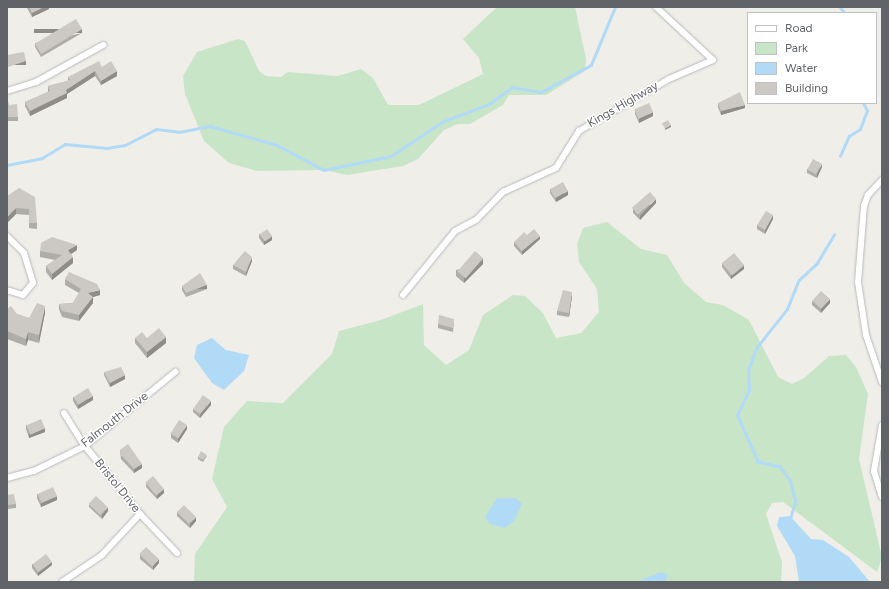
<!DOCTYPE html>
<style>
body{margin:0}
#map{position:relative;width:889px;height:589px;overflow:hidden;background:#f0eee9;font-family:Figtree,sans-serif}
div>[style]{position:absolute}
.green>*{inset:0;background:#c8e5c8}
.water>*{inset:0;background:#b1daf7}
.stream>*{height:2.5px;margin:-1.25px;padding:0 1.25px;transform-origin:1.25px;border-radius:1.25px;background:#b1daf7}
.roads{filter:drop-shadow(0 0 1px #b5b8bb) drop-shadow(0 0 1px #b5b8bb)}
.street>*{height:6px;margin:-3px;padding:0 3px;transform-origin:3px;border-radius:3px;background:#fff}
.wall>*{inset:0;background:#afada9}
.shaded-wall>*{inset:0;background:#8f8d8a;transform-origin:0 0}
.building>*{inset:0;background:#ccc9c5;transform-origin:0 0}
span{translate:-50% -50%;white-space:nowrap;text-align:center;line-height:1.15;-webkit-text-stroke:3px #fff;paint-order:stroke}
.street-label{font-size:12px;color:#606367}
.frame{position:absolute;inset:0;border:8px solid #606367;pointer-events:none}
.legend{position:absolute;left:747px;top:12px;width:130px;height:92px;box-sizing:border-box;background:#fff;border:1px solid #bfc1c2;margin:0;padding:5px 7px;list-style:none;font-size:12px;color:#606367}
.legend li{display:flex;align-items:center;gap:8px;height:20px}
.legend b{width:20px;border:1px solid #bfc1c2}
</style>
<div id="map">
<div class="green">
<div style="clip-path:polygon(497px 7px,575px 7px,586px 59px,585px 71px,546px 95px,509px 95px,503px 105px,470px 124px,458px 124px,444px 130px,418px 159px,403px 166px,347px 175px,324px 170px,257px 171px,229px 163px,204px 141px,185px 94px,183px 76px,197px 52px,238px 39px,245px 41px,259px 71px,266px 76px,281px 77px,288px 72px,338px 76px,361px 69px,373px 78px,388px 105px,419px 105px,483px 74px,479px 58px,463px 39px)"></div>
<div style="clip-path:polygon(607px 222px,641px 249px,667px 255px,684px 283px,706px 302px,723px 305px,749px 320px,778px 377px,792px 384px,804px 378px,829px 356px,846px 355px,856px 367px,868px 394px,859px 459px,882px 557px,877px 572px,783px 502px,772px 503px,766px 514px,782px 562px,781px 582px,194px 582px,195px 554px,227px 507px,212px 479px,224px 427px,247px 401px,283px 403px,332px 354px,339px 331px,381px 320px,423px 304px,424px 345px,446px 365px,469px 350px,483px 315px,513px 295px,525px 296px,543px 313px,556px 338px,581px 333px,599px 312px,597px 289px,579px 262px,577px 244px,583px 228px)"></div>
</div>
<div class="water">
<div style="clip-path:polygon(212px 338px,226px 350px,249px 355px,244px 371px,224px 390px,212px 383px,194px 358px,197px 345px)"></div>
<div style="clip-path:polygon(497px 498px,516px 498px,522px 504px,514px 521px,505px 528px,490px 524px,485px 517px)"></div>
<div style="clip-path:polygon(790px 516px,811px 539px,823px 540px,849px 557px,870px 582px,799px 582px,795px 556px,777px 526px,779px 517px)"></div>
<div style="clip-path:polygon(661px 572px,668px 575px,665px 582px,636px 582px)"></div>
</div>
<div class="stream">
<div style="left:840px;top:7px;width:8px;rotate:50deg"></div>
<div style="left:840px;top:156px;width:22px;rotate:-66deg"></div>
<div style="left:849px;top:136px;width:13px;rotate:-32deg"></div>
<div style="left:860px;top:129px;width:19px;rotate:-69deg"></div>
<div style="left:867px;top:111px;width:9px;rotate:-117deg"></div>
<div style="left:7px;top:165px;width:36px;rotate:-11deg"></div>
<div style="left:42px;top:158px;width:27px;rotate:-31deg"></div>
<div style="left:65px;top:144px;width:42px;rotate:5.4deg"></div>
<div style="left:107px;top:148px;width:18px;rotate:-9deg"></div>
<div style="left:125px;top:145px;width:35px;rotate:-27deg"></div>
<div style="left:156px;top:129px;width:23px;rotate:7deg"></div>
<div style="left:179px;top:132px;width:32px;rotate:-11deg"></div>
<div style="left:210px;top:126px;width:70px;rotate:15.8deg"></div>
<div style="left:277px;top:145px;width:53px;rotate:28deg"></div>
<div style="left:324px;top:170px;width:68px;rotate:-11.8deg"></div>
<div style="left:391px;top:156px;width:61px;rotate:-33.7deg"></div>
<div style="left:442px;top:122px;width:50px;rotate:-21deg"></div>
<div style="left:489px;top:104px;width:29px;rotate:-36deg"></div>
<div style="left:512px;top:87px;width:29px;rotate:10deg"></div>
<div style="left:541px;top:92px;width:57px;rotate:-28.4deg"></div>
<div style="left:591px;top:65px;width:63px;rotate:-67.5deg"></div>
<div style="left:790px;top:519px;width:19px;rotate:-74deg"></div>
<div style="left:795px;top:501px;width:21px;rotate:-104deg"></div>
<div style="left:790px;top:481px;width:17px;rotate:-126deg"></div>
<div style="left:780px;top:467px;width:23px;rotate:-167deg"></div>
<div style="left:758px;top:462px;width:51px;rotate:-114.1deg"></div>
<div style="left:737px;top:415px;width:28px;rotate:-64deg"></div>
<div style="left:749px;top:390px;width:20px;rotate:-93deg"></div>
<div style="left:748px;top:370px;width:25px;rotate:-69deg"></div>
<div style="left:757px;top:347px;width:48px;rotate:-51.7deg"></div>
<div style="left:787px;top:309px;width:31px;rotate:-68deg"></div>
<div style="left:799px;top:280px;width:25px;rotate:-43deg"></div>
<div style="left:817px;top:263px;width:33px;rotate:-59deg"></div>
</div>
<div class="roads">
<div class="street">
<div style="left:7px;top:91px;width:30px;rotate:-17deg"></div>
<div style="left:36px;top:82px;width:77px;rotate:-28.9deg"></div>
<div style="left:882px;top:180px;width:21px;rotate:133deg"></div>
<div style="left:868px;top:195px;width:12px;rotate:110deg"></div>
<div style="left:864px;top:206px;width:76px;rotate:94.5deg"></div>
<div style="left:858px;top:282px;width:54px;rotate:81.4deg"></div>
<div style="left:866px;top:335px;width:50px;rotate:71.2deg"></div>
<div style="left:7px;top:236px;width:24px;rotate:45deg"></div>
<div style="left:24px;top:253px;width:31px;rotate:73deg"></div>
<div style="left:33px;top:283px;width:16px;rotate:130deg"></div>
<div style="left:23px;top:295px;width:17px;rotate:-163deg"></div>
<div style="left:403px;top:295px;width:82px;rotate:-50.9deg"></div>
<div style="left:455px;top:231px;width:24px;rotate:-28deg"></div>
<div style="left:476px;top:220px;width:39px;rotate:-46deg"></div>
<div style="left:503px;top:192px;width:58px;rotate:-24.4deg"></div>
<div style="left:556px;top:168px;width:44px;rotate:-58.1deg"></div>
<div style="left:579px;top:131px;width:104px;rotate:-30deg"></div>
<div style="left:669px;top:79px;width:48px;rotate:-23.4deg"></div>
<div style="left:713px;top:60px;width:78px;rotate:-137.1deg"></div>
<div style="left:64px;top:413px;width:39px;rotate:58deg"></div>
<div style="left:85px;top:446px;width:87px;rotate:51deg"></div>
<div style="left:140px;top:514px;width:54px;rotate:46.5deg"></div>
<div style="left:882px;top:425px;width:47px;rotate:99.9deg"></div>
<div style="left:874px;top:471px;width:27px;rotate:73deg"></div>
<div style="left:7px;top:478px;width:28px;rotate:-15deg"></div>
<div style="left:34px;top:471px;width:57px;rotate:-26.1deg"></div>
<div style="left:85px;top:446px;width:117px;rotate:-39.4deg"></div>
<div style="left:62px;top:582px;width:48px;rotate:-34deg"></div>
<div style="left:102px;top:555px;width:56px;rotate:-47.2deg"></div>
</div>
</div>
<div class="wall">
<div style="clip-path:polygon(27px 7px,49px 7px,49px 9px,32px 17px,27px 8px)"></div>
<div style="clip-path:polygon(82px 33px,41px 57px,35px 47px,35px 43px)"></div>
<div style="clip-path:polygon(102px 67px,117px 76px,101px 85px,95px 76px,67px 94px,67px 98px,30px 116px,25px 106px,25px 102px,48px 92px,48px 86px,68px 81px,68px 77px)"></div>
<div style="clip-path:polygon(7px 101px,9px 105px,18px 117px,18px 121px,7px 121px)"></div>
<div style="clip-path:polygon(718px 103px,745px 108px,721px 115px,718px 107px)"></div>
<div style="clip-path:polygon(635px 110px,653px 116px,639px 123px,635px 114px)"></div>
<div style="clip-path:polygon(822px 167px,817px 178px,807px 173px,807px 169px)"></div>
<div style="clip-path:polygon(19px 188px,37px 223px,37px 229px,29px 228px,29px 215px,16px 214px,7px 223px)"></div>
<div style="clip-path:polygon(550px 189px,568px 195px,556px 202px,550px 193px)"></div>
<div style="clip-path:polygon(656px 203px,640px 220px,633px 213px,633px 209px)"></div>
<div style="clip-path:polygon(773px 219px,765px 234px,757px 229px,757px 225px)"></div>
<div style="clip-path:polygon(259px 234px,272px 240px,264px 245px,259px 238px)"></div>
<div style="clip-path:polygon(540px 239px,522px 255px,514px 246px,514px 242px)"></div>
<div style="clip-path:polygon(77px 250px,71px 254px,73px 263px,52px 280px,46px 272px,46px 266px,55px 260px,40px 257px,40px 251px)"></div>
<div style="clip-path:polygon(252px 261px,246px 276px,233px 269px,233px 265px)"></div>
<div style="clip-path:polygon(722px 263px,744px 269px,731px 279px,722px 267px)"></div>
<div style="clip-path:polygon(483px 264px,464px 283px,456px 276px,456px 270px)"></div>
<div style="clip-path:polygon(65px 279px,100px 295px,93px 297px,93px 303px,79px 321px,62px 317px,59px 309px,59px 304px,73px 303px,79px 293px,65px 285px)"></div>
<div style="clip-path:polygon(182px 286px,207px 289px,186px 297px,182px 290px)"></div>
<div style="clip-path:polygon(572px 296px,569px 317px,557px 315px,557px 311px)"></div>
<div style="clip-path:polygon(812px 301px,830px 303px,821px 313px,812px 305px)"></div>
<div style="clip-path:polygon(7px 309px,17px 314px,29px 318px,45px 313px,39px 343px,28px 340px,26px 346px,7px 339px)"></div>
<div style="clip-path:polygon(454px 322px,453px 332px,438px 328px,438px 324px)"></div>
<div style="clip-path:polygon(135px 338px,147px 338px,166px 343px,147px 358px,135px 343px)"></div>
<div style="clip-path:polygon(104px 372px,125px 379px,110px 387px,104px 375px)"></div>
<div style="clip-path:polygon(73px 397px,93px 400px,78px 409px,73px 401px)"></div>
<div style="clip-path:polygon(211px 405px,200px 418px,193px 412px,193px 409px)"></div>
<div style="clip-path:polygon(26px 425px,45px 432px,29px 438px,26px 429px)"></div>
<div style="clip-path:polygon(187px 429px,178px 443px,171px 438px,171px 434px)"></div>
<div style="clip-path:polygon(120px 450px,142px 468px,134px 473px,121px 459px)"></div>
<div style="clip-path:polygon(207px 456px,203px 462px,198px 459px,198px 457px)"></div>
<div style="clip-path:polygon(146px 483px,164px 493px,157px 499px,146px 487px)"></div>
<div style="clip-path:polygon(37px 494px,57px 500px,41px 507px,37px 498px)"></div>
<div style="clip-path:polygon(7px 495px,16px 504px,16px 508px,7px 509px)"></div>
<div style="clip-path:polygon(89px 504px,108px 511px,102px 519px,89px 507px)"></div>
<div style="clip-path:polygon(177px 512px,196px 521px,190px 528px,177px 516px)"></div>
<div style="clip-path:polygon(140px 555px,159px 563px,153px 570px,140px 559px)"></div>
<div style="clip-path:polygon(32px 564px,52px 565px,38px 576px,32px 568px)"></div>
</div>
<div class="shaded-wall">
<div style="clip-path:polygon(44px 7px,49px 7px,49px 9px,32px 17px,32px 13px)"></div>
<div style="left:82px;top:29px;width:4px;height:48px;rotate:90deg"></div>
<div style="left:26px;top:61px;width:4px;height:19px;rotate:90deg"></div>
<div style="clip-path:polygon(95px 71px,95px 76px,67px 94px,67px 98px,30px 116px,30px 111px,66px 90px)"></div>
<div style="clip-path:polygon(117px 71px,117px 76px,101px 85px,101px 81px)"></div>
<div style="clip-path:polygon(745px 105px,745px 108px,721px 115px,721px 111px)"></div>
<div style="clip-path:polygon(653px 112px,653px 116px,639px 123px,639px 119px)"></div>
<div style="clip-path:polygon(671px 125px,671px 127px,665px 130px,665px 128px)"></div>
<div style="clip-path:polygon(822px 164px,822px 167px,817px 178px,817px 174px)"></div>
<div style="clip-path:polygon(568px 191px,568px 195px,556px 202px,556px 198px)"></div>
<div style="clip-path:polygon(656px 199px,656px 203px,640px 220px,640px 216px)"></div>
<div style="clip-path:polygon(16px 208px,16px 214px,7px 223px,7px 217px)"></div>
<div style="clip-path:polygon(773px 215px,773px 219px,765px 234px,765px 230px)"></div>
<div style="clip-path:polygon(272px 236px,272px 240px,264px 245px,264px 241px)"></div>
<div style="clip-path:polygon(540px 236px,540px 239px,522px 255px,522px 251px)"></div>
<div style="clip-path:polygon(77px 245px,77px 250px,68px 256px,68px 250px)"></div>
<div style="clip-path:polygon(73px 257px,73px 263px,52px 280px,52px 274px)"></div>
<div style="clip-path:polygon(252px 257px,252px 261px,246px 276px,246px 272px)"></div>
<div style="clip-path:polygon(483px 258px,483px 264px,464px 283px,464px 278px)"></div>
<div style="clip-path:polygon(744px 265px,744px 269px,731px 279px,731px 275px)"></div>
<div style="left:207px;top:285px;width:4px;height:22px;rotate:90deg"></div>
<div style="clip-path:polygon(100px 290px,100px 295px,93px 297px,93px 303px,79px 321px,79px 315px,88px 293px)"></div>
<div style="clip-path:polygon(572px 292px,572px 296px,569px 317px,569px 313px)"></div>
<div style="clip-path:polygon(830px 299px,830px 303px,821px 313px,821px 309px)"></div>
<div style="clip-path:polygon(45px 306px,45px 313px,39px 343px,39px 335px)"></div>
<div style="clip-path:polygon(28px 332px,28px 340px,26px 346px,26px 339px)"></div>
<div style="clip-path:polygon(166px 337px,166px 343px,147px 358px,147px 352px)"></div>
<div style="clip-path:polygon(125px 375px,125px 379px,110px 387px,110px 383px)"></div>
<div style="clip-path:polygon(93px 396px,93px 400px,78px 409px,78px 405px)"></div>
<div style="clip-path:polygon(211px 401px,211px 405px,200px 418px,200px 414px)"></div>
<div style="clip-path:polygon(187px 425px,187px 429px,178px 443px,178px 439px)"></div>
<div style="clip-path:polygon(45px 428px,45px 432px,29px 438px,29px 434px)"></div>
<div style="clip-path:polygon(142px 464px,142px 468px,134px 473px,134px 469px)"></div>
<div style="clip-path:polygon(164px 489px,164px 493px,157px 499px,157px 495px)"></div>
<div style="clip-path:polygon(57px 496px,57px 500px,41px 507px,41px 503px)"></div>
<div style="clip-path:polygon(108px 507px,108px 511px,102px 519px,102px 515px)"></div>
<div style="clip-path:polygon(196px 517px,196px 521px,190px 528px,190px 524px)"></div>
<div style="clip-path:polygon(159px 559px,159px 563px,153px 570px,153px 566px)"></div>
<div style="clip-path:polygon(52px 562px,52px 565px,38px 576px,38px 572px)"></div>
</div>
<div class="building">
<div style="clip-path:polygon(29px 7px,44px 7px,32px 13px)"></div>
<div style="left:76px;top:19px;width:12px;height:48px;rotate:59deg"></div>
<div style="clip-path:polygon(24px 52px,26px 61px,8px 67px,7px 62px,7px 55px)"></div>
<div style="clip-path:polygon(99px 61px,102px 67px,111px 61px,117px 71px,101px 81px,95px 71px,66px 90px,67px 93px,30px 111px,25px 102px,50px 91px,48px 86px,70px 80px,68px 77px)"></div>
<div style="clip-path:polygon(740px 92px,745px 105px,721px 111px,718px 103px)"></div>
<div style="clip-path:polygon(7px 101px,8px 101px,9px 105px,17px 104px,18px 117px,7px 117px)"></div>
<div style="left:649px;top:103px;width:10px;height:16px;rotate:66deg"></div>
<div style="left:668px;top:120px;width:6px;height:7px;rotate:59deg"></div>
<div style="left:813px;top:159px;width:10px;height:12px;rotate:29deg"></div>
<div style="left:563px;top:182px;width:10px;height:15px;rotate:61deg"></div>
<div style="clip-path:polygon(19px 188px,35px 197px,37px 223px,29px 223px,29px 209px,16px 208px,7px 217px,7px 196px)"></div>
<div style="left:650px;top:192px;width:9px;height:24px;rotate:49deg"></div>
<div style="clip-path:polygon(766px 211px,773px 215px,765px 230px,757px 225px)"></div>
<div style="left:267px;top:229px;width:9px;height:9px;rotate:54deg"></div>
<div style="clip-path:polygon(534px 229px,540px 236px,522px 251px,514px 242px,524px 232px,527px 235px)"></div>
<div style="clip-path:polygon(52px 237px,77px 245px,68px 250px,73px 257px,52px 274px,46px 266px,62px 255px,40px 251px,41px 243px)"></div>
<div style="clip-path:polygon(245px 251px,252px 257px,246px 272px,233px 265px)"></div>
<div style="left:475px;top:251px;width:11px;height:27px;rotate:41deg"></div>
<div style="left:734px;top:253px;width:16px;height:16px;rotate:50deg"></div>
<div style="clip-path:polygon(69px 272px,97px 284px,100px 290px,88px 293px,93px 297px,79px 315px,62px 311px,59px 304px,73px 303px,81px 289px,65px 279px)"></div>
<div style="clip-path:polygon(200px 273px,207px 285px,186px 293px,182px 286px)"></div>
<div style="clip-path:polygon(563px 290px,572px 292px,569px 313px,557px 311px)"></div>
<div style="left:821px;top:291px;width:12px;height:13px;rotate:42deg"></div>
<div style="clip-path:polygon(37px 303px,45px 306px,39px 335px,28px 332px,26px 339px,7px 331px,7px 309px,11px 306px,17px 314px,29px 318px)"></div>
<div style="clip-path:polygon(439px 315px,454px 319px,453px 328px,438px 324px)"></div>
<div style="clip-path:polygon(159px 328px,166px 337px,147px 352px,135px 338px,142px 332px,147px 338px)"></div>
<div style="clip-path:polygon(121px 367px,125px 375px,110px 383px,104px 372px)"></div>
<div style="left:88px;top:388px;width:9px;height:17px;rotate:58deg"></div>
<div style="clip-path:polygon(203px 395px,211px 401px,200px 414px,193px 409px)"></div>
<div style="left:41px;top:419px;width:10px;height:16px;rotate:66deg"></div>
<div style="left:179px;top:420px;width:9px;height:16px;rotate:32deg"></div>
<div style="clip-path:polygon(128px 444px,142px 464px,134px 469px,121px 455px,120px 450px)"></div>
<div style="clip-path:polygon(201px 451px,207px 455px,203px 460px,198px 457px)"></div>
<div style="left:153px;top:476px;width:17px;height:10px;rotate:50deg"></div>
<div style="left:53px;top:487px;width:10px;height:17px;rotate:66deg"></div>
<div style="clip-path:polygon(14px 494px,16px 504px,7px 505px,7px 495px)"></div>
<div style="left:96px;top:496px;width:16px;height:11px;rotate:43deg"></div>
<div style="left:184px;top:505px;width:17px;height:10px;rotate:45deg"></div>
<div style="left:146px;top:547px;width:18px;height:10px;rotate:43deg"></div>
<div style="left:46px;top:554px;width:10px;height:17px;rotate:53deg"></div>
</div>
<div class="street-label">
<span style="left:623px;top:105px;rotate:-30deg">Kings Highway</span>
<span style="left:115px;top:420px;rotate:-38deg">Falmouth Drive</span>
<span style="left:117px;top:486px;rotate:51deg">Bristol Drive</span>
</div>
<div class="frame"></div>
<ul class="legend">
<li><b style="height:5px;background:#fff"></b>Road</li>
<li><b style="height:11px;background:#c8e5c8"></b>Park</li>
<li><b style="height:11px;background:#b1daf7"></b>Water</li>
<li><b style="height:11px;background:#ccc9c5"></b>Building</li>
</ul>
</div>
